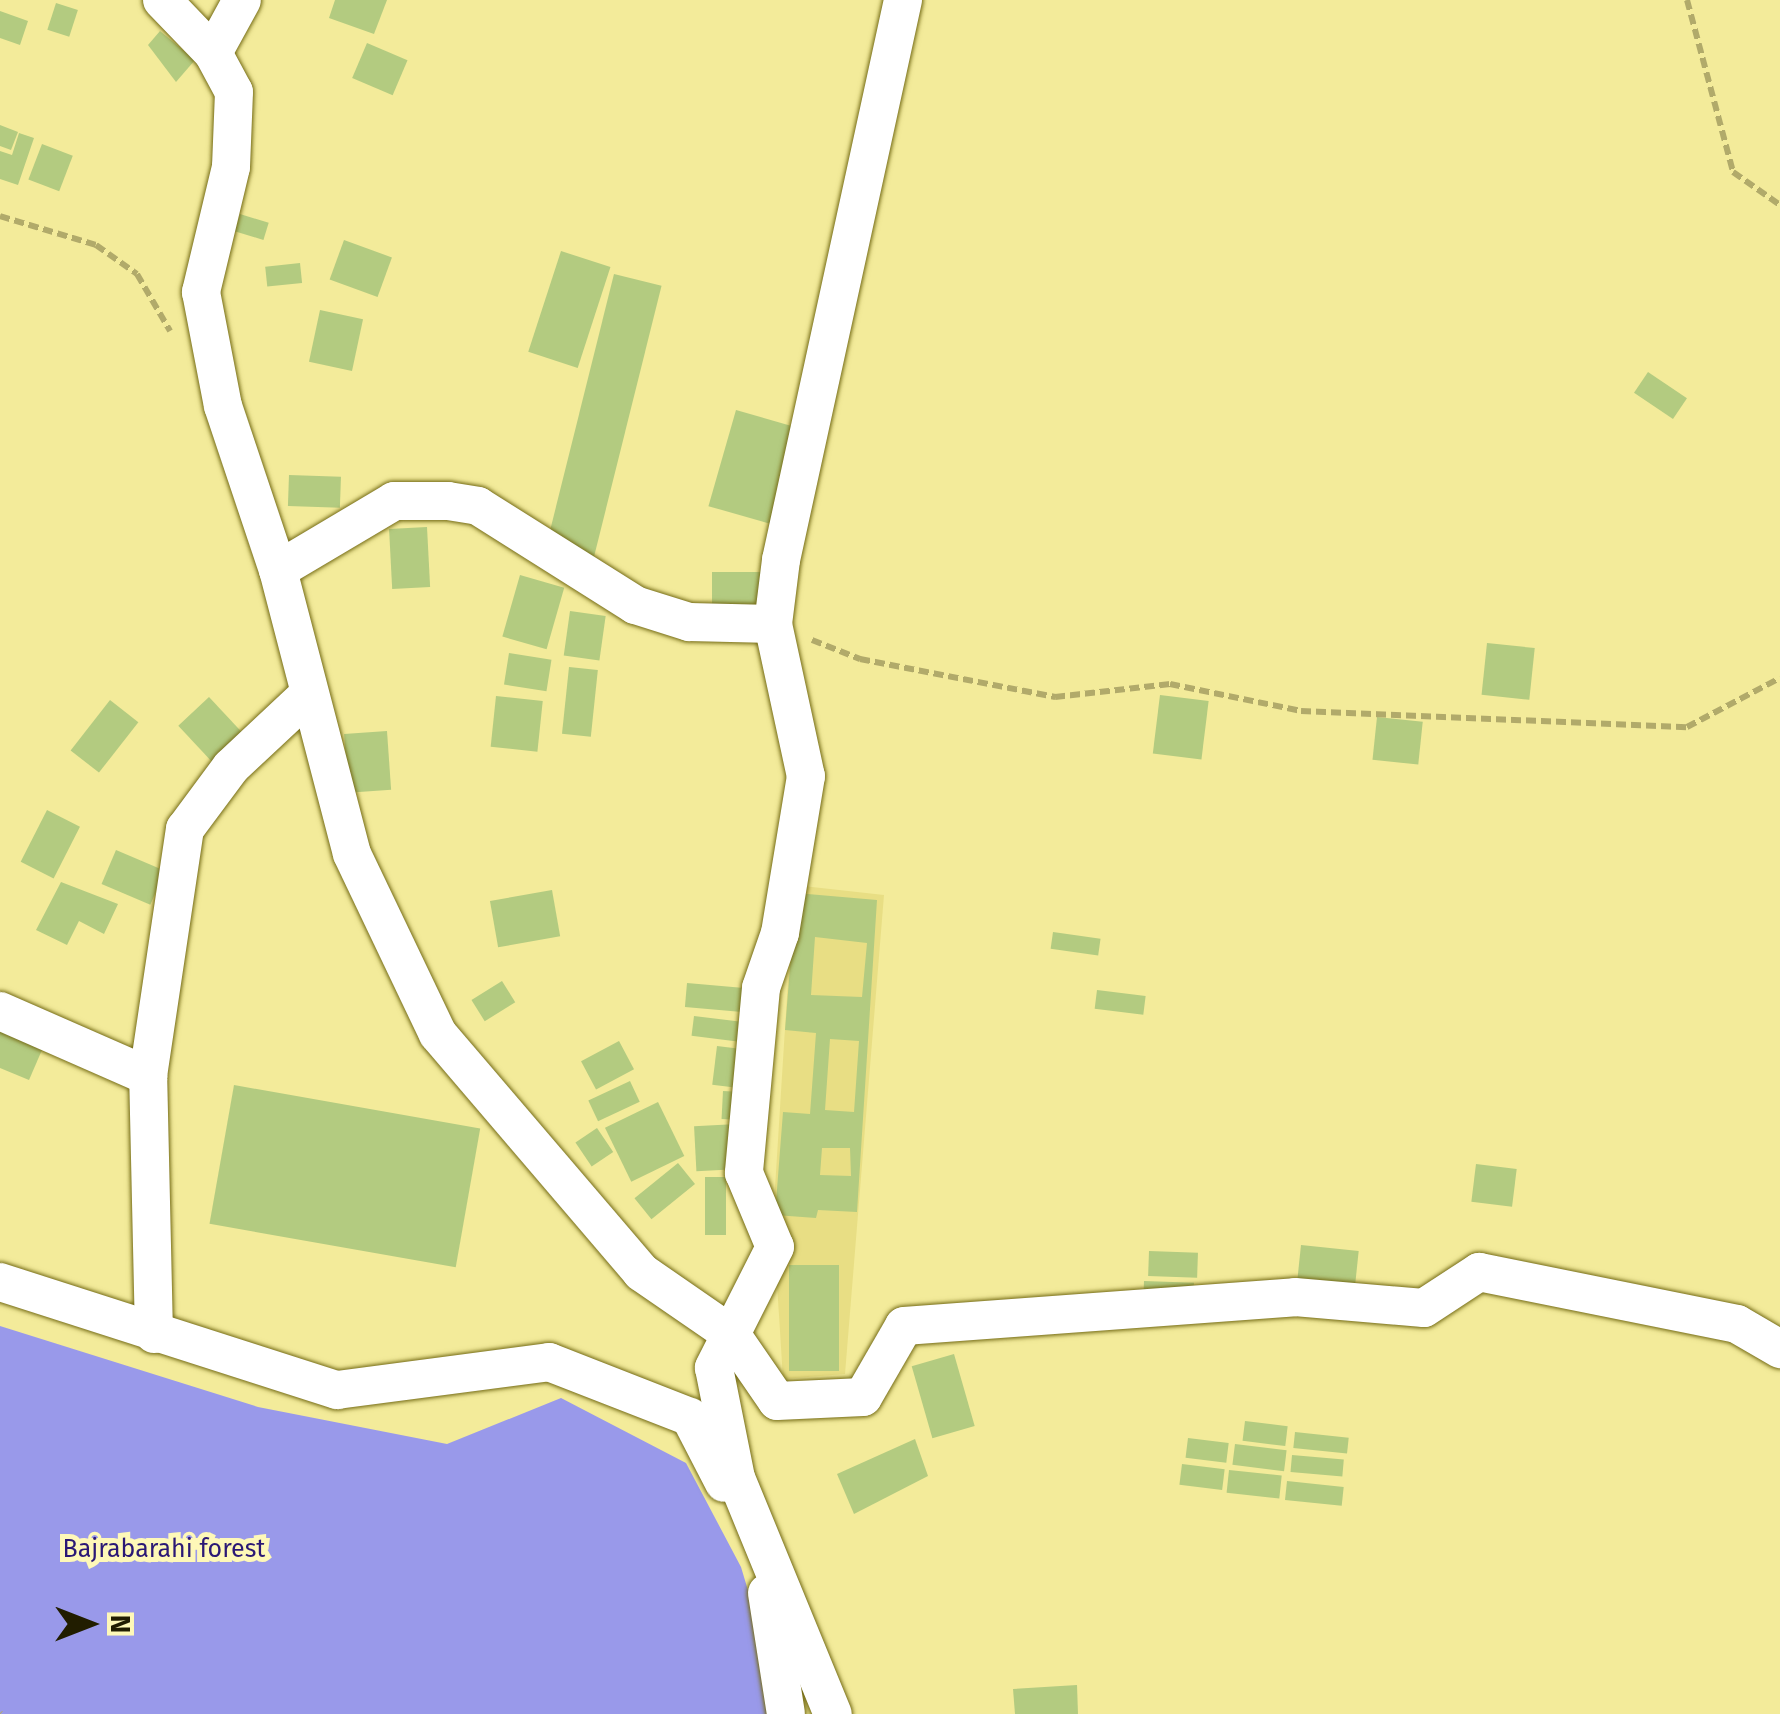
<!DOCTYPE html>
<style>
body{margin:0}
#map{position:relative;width:1780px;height:1714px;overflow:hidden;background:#f3eb9a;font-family:"Fira Sans",sans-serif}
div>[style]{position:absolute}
.built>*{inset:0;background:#e8de84}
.forest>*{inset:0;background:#9999ea}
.building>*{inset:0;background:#b3cb80;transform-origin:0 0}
.path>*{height:6px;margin-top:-3px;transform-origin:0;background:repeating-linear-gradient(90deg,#b1aa6a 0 10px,transparent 0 15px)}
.roads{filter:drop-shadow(0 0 2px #756c16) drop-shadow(0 0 2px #756c16)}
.minor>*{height:38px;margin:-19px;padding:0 19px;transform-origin:19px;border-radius:19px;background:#fff}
span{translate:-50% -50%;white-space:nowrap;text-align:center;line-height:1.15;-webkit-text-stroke:10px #fef8b8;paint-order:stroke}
.park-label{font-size:25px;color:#2b1875}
.north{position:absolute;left:40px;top:1574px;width:100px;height:100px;-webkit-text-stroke:8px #fef8b8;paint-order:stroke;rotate:90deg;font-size:28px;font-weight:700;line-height:40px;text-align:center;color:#211d00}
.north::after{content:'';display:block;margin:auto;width:35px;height:45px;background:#211d00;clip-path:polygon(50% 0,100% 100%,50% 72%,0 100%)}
</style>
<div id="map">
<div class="built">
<div style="clip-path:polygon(794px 885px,884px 895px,845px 1374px,783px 1379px,773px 1220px)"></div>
</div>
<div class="forest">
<div style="clip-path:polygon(0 1326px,258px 1407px,447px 1444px,561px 1398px,686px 1463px,741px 1567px,785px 1714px,0 1714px)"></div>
</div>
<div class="building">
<div style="clip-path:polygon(335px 0,387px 0,374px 34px,329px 18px)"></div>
<div style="left:56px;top:3px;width:23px;height:28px;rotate:18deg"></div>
<div style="clip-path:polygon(0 11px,28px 21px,20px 45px,0 38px)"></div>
<div style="clip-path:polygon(160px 31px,195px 60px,176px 82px,148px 45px)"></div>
<div style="left:367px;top:43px;width:44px;height:38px;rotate:23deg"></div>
<div style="clip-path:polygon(0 125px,18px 132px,11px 150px,0 146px)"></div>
<div style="clip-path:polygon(19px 133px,34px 138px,18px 185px,0 179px,0 151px,12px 155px)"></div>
<div style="left:42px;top:144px;width:33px;height:38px;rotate:21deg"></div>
<div style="left:240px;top:214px;width:30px;height:18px;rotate:17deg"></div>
<div style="left:344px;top:240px;width:51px;height:42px;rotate:20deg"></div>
<div style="left:561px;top:251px;width:52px;height:106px;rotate:18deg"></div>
<div style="left:300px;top:263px;width:20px;height:35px;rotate:84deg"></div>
<div style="left:614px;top:274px;width:49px;height:284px;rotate:14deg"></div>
<div style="left:320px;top:310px;width:44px;height:53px;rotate:12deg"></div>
<div style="left:1648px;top:372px;width:47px;height:25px;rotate:34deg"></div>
<div style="left:736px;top:410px;width:66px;height:100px;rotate:16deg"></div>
<div style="left:289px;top:475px;width:52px;height:31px;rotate:2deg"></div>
<div style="left:427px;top:527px;width:60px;height:38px;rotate:87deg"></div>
<div style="left:712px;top:572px;width:53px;height:50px"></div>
<div style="left:520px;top:575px;width:46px;height:64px;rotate:16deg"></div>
<div style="left:570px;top:611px;width:36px;height:45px;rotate:8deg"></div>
<div style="left:1487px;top:643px;width:48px;height:52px;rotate:6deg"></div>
<div style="left:509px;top:653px;width:43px;height:32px;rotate:9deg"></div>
<div style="left:569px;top:667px;width:29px;height:67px;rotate:6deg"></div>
<div style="left:1160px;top:695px;width:49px;height:59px;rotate:7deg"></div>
<div style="left:496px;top:696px;width:47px;height:51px;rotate:6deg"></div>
<div style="left:209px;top:697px;width:51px;height:42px;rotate:47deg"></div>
<div style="left:110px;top:700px;width:36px;height:64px;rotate:38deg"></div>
<div style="left:1377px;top:717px;width:46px;height:43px;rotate:6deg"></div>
<div style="left:387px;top:731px;width:59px;height:43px;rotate:86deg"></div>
<div style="left:47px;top:810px;width:37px;height:58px;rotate:27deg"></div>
<div style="left:116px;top:850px;width:53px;height:37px;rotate:23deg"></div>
<div style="clip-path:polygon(61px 882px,118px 904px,104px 934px,79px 921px,67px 945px,36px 930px)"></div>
<div style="left:552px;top:890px;width:47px;height:63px;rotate:80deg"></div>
<div style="clip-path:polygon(evenodd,796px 893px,877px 900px,857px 1212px,818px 1210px,816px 1218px,775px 1215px,783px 1112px,810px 1114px,816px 1033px,785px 1030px,796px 893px,815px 937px,867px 943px,862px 997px,811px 995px,815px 937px,796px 893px,830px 1039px,859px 1041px,854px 1112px,825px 1110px,830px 1039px,796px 893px,822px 1148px,850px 1148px,851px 1176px,820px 1175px,822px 1148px)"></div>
<div style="left:1053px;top:932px;width:48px;height:17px;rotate:8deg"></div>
<div style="left:502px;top:981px;width:25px;height:36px;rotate:58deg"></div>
<div style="left:687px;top:983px;width:63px;height:24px;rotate:5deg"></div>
<div style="left:1097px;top:990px;width:49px;height:19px;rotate:7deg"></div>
<div style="left:694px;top:1016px;width:60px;height:20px;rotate:7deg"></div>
<div style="clip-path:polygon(0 1026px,45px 1043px,29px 1080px,0 1068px)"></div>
<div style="left:619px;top:1041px;width:32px;height:43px;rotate:62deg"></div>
<div style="left:717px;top:1046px;width:35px;height:39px;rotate:7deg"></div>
<div style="left:630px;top:1081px;width:23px;height:46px;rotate:65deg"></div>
<div style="left:234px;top:1085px;width:250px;height:141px;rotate:10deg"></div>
<div style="left:723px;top:1091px;width:19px;height:28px;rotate:3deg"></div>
<div style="left:658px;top:1102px;width:60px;height:59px;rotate:64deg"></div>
<div style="left:737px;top:1124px;width:45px;height:43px;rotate:87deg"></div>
<div style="left:597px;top:1128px;width:29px;height:26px;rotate:56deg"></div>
<div style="left:678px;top:1163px;width:27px;height:56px;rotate:51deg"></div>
<div style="left:1476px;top:1164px;width:41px;height:38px;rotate:7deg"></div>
<div style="left:705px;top:1177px;width:21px;height:58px"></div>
<div style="left:1301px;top:1245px;width:58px;height:52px;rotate:6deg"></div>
<div style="left:1149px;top:1251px;width:49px;height:25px;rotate:2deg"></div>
<div style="left:839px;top:1265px;width:106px;height:50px;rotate:90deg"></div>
<div style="left:1144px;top:1281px;width:50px;height:24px;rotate:2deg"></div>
<div style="left:954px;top:1354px;width:75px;height:44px;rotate:74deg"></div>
<div style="left:1245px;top:1421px;width:43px;height:20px;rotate:7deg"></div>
<div style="left:1295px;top:1432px;width:54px;height:16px;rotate:6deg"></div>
<div style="left:1188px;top:1438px;width:41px;height:20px;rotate:7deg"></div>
<div style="clip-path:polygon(915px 1439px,928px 1476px,854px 1514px,837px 1474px)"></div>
<div style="left:1235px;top:1444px;width:52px;height:21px;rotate:7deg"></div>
<div style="left:1292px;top:1455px;width:52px;height:17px;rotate:5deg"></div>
<div style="left:1182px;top:1464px;width:43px;height:21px;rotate:7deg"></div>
<div style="left:1229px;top:1470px;width:53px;height:23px;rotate:6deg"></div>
<div style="left:1287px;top:1481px;width:57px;height:19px;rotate:6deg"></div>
<div style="clip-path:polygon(1077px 1685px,1078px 1714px,1015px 1714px,1013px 1689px)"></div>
</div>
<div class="path">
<div style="left:1687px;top:0;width:178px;rotate:75deg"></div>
<div style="left:1733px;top:172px;width:57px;rotate:35.1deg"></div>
<div style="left:0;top:216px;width:100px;rotate:16.8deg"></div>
<div style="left:96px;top:245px;width:50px;rotate:35.3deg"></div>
<div style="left:137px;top:274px;width:66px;rotate:59.9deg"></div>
<div style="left:812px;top:640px;width:52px;rotate:21.6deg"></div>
<div style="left:860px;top:659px;width:199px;rotate:11deg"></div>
<div style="left:1055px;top:697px;width:116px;rotate:-6.4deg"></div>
<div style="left:1170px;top:684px;width:134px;rotate:11.6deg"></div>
<div style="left:1301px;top:711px;width:386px;rotate:2.4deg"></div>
<div style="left:1687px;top:727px;width:105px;rotate:-27.8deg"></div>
<div style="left:0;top:1713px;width:1px;rotate:45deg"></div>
</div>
<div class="roads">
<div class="minor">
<div style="left:162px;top:0;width:74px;rotate:46.1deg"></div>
<div style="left:213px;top:53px;width:44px;rotate:61.7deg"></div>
<div style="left:234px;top:92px;width:75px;rotate:92.3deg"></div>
<div style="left:231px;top:167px;width:129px;rotate:103.5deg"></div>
<div style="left:201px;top:292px;width:116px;rotate:79.1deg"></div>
<div style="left:223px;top:406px;width:173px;rotate:71.5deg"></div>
<div style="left:278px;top:570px;width:293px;rotate:75.4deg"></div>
<div style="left:352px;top:854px;width:199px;rotate:64.5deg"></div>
<div style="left:438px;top:1034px;width:313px;rotate:49.5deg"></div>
<div style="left:641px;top:1272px;width:109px;rotate:34.6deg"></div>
<div style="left:731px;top:1334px;width:38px;rotate:117deg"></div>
<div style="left:714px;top:1368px;width:112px;rotate:78.7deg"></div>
<div style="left:736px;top:1478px;width:255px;rotate:67.7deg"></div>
<div style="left:903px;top:0;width:573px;rotate:102.29deg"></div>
<div style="left:781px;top:560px;width:64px;rotate:97.1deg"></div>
<div style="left:773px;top:624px;width:156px;rotate:77.8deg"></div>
<div style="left:806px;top:776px;width:159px;rotate:99.4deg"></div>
<div style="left:780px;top:933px;width:58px;rotate:109.1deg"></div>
<div style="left:761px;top:988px;width:186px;rotate:95.3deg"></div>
<div style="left:744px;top:1173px;width:80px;rotate:67.3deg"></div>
<div style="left:775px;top:1247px;width:97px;rotate:116.8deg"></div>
<div style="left:731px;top:1334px;width:81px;rotate:55.5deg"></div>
<div style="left:777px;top:1401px;width:86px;rotate:-2.7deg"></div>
<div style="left:863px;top:1397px;width:82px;rotate:-60deg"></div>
<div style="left:904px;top:1326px;width:392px;rotate:-4.2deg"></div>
<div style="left:1295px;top:1297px;width:129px;rotate:4.9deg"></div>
<div style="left:1424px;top:1308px;width:66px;rotate:-33.2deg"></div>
<div style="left:1479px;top:1272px;width:263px;rotate:11.4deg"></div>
<div style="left:1737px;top:1324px;width:50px;rotate:30.2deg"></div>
<div style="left:213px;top:53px;width:60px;rotate:-61.3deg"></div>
<div style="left:278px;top:570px;width:135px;rotate:-30.7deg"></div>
<div style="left:394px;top:501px;width:54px"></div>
<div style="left:448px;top:501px;width:30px;rotate:9deg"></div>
<div style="left:478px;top:506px;width:186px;rotate:32.2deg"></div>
<div style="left:635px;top:605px;width:57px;rotate:17.5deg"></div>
<div style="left:689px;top:622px;width:84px;rotate:1.4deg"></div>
<div style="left:0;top:1011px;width:162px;rotate:23.7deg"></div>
<div style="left:0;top:1282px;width:354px;rotate:17.8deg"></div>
<div style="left:337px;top:1390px;width:214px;rotate:-7.5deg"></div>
<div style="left:549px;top:1362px;width:151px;rotate:21.3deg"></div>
<div style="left:690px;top:1417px;width:74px;rotate:62.7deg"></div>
<div style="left:154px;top:1334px;width:258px;rotate:-91.3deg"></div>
<div style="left:148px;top:1076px;width:250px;rotate:-81.5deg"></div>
<div style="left:185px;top:829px;width:77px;rotate:-53.4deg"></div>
<div style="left:231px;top:767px;width:107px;rotate:-43.1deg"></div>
<div style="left:767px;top:1593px;width:122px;rotate:81.1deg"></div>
</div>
</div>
<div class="park-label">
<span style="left:164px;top:1549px">Bajrabarahi forest</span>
</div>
<div class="north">N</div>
</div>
